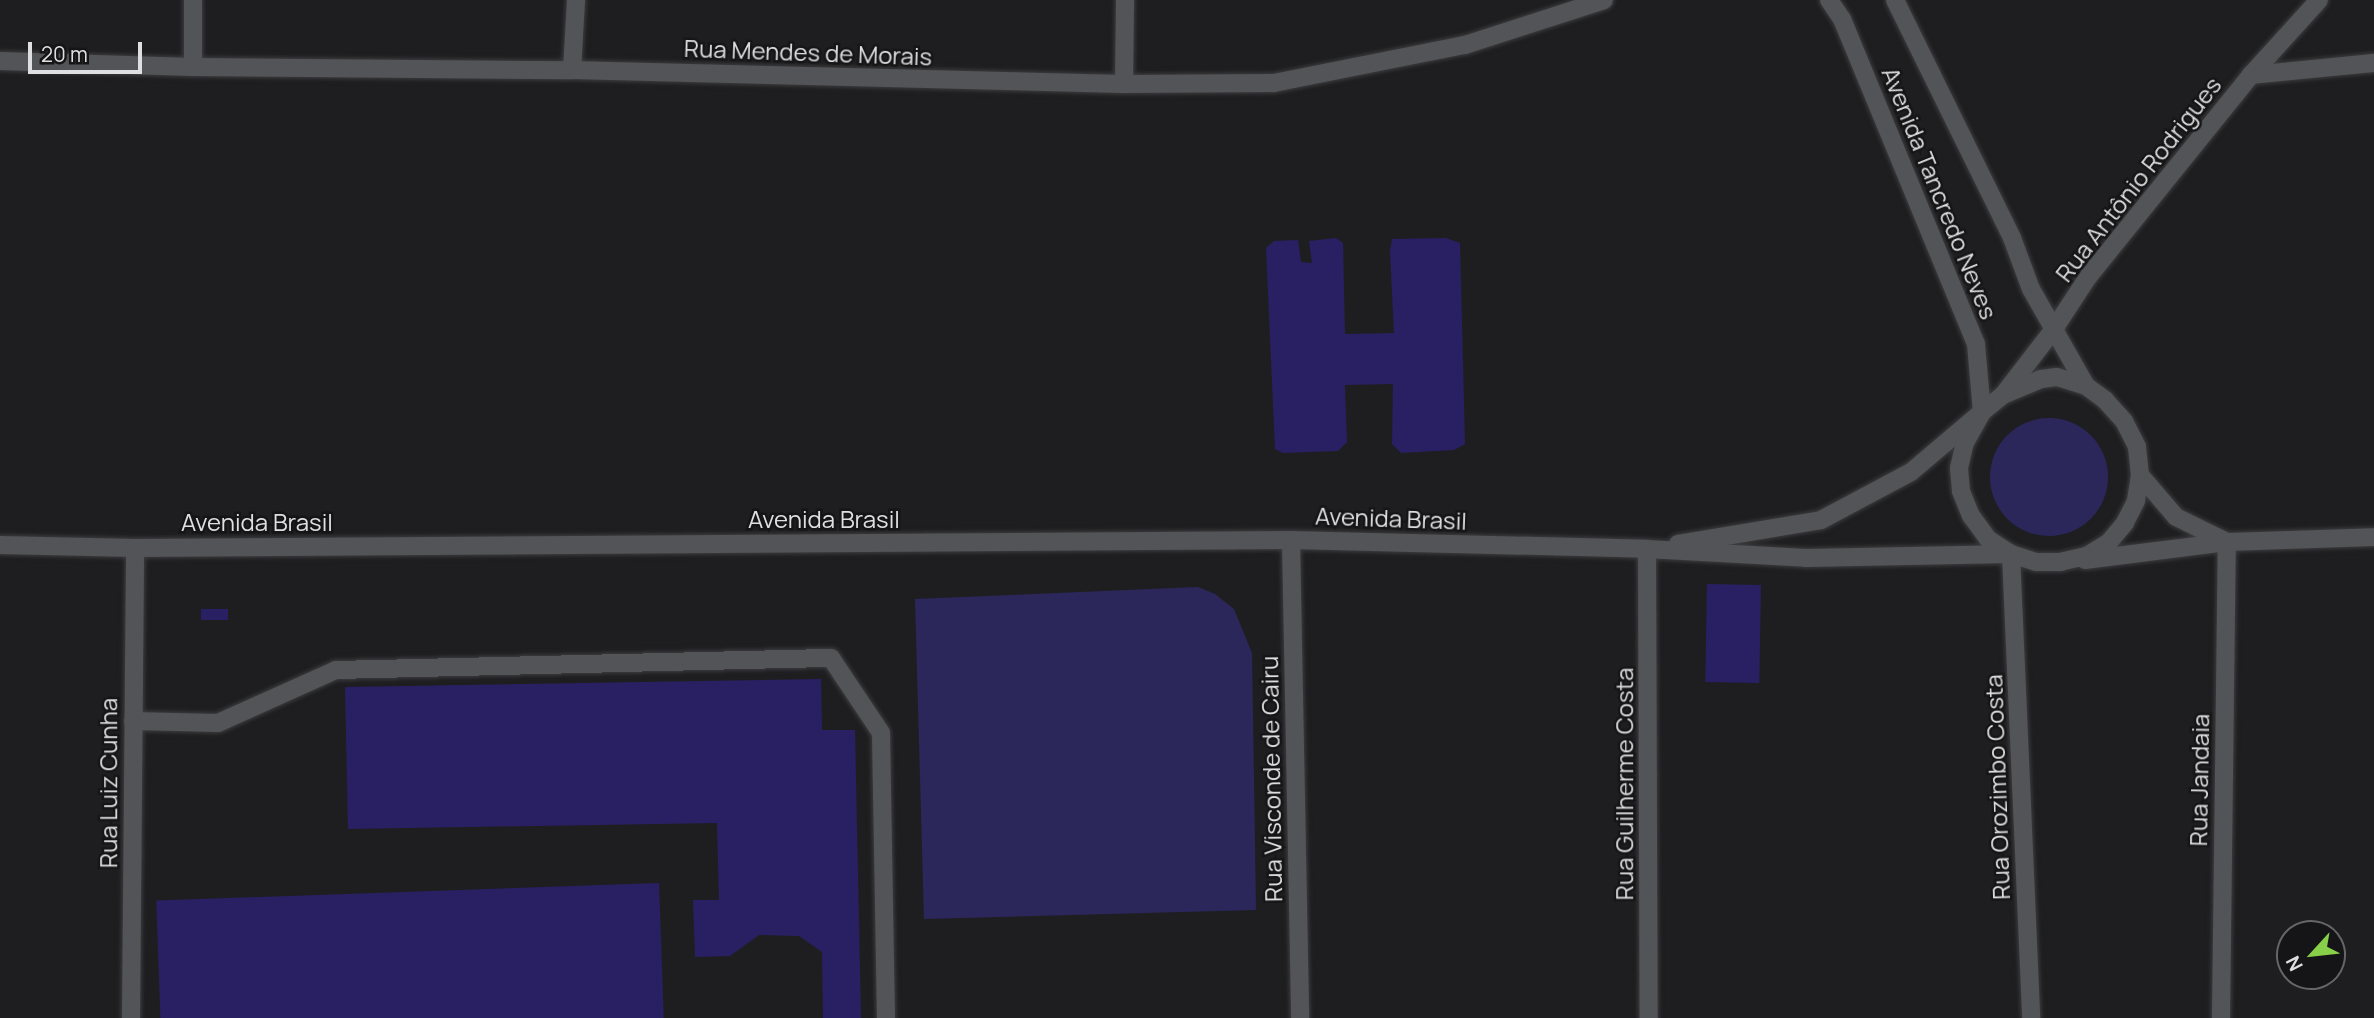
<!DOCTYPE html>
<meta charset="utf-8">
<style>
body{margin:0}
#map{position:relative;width:2374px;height:1018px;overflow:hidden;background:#1e1e21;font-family:Manrope,sans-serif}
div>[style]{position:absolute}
.green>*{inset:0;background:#2b275b}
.round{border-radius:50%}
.building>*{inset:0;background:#292063;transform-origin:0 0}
.roads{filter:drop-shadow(0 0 2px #3c3c3e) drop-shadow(0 0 2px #3c3c3e)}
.service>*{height:18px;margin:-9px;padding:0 9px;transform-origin:9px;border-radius:9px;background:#535457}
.minor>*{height:18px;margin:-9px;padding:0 9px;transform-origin:9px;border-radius:9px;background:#535457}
.tertiary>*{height:18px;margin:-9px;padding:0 9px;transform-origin:9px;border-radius:9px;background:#535457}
.secondary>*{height:18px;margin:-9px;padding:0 9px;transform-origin:9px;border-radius:9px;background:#535457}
span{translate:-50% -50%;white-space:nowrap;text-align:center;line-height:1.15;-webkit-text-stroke:5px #151517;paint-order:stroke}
.street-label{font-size:24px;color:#dfdfe1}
.north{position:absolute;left:2276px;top:920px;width:70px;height:70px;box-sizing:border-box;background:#151517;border:2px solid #666668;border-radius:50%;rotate:243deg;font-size:19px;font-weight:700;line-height:28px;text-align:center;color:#dfdfe1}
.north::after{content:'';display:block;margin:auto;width:24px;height:32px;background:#88cf4a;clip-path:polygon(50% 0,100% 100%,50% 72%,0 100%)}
.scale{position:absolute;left:28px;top:42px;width:114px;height:32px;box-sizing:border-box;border:4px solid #dfdfe1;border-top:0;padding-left:9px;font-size:21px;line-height:24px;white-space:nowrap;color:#dfdfe1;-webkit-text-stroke:5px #151517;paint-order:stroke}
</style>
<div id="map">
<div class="green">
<div class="round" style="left:1990px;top:418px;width:118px;height:118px"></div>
<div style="clip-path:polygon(1198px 587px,1215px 594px,1234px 609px,1252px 653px,1256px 910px,924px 919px,915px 599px)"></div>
</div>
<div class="building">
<div style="clip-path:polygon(1336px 238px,1343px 243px,1345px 334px,1394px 333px,1390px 251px,1392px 239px,1446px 238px,1460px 243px,1465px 444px,1454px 450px,1401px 453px,1392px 444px,1393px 384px,1345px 385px,1347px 442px,1338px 451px,1283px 453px,1275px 449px,1266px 248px,1274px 241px,1298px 240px,1301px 262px,1312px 263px,1309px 241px)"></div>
<div style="left:1707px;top:584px;width:54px;height:98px;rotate:1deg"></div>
<div style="left:228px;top:609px;width:11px;height:27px;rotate:90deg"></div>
<div style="clip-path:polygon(821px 679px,822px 730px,855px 730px,861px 1018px,823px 1018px,822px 952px,799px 936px,759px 935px,730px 956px,695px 957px,693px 900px,719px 900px,717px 823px,348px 829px,345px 687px)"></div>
<div style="left:659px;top:883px;width:135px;height:503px;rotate:88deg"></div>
</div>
<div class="roads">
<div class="service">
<div style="left:133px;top:721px;width:85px;rotate:1.3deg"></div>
<div style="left:218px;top:723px;width:129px;rotate:-24.2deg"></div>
<div style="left:336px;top:670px;width:495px;rotate:-1.4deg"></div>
<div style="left:831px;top:658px;width:90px;rotate:56.3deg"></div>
<div style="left:881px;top:733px;width:285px;rotate:89deg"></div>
</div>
<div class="minor">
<div style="left:0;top:61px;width:193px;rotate:1.8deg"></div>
<div style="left:193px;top:67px;width:379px;rotate:0.5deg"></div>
<div style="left:572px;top:70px;width:552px;rotate:1.45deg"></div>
<div style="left:1124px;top:84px;width:150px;rotate:-0.4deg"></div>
<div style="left:1274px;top:83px;width:195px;rotate:-11.3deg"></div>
<div style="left:1465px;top:45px;width:146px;rotate:-17.9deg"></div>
<div style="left:193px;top:67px;width:67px;rotate:-90deg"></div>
<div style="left:572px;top:70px;width:70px;rotate:-86.7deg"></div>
<div style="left:2251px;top:75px;width:124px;rotate:-5.6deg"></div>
<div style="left:1124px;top:84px;width:84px;rotate:-89.3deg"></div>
<div style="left:1291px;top:540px;width:478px;rotate:88.9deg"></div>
<div style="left:1647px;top:549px;width:469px;rotate:89.8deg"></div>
<div style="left:2011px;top:554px;width:464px;rotate:87.5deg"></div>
<div style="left:131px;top:1018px;width:470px;rotate:-89.5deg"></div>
<div style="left:2221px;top:1018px;width:476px;rotate:-89.3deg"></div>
</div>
<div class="tertiary">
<div style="left:1829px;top:0;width:23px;rotate:56deg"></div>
<div style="left:1842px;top:19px;width:352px;rotate:67.6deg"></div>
<div style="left:1976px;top:344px;width:68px;rotate:85deg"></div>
<div style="left:1895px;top:0;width:265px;rotate:63.8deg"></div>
<div style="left:2012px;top:238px;width:54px;rotate:69.6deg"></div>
<div style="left:2031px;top:289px;width:112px;rotate:60.4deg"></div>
<div style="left:2003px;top:395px;width:83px;rotate:-52.3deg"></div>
<div style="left:2054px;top:329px;width:62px;rotate:-56.8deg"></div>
<div style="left:2088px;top:277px;width:260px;rotate:-51.1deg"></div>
<div style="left:2251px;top:75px;width:101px;rotate:-47.8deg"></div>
</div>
<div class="secondary">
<div style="left:2140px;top:475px;width:55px;rotate:49.4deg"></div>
<div style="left:2176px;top:517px;width:57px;rotate:26.1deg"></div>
<div style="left:1678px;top:544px;width:145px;rotate:-9.5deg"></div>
<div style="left:1821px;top:520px;width:102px;rotate:-28.1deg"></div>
<div style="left:1911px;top:472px;width:93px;rotate:-40.2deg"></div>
<div style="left:1982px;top:412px;width:27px;rotate:-39deg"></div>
<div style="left:2003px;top:395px;width:41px;rotate:-22.8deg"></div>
<div style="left:2041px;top:379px;width:16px;rotate:-7deg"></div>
<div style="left:2057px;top:377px;width:30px;rotate:17deg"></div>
<div style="left:2086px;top:386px;width:24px;rotate:36deg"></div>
<div style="left:2105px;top:400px;width:28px;rotate:48deg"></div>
<div style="left:2124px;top:421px;width:29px;rotate:63deg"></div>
<div style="left:2137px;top:447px;width:28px;rotate:84deg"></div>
<div style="left:2140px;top:475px;width:26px;rotate:99deg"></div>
<div style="left:2136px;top:501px;width:25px;rotate:117deg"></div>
<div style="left:2125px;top:523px;width:26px;rotate:130deg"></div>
<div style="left:2108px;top:543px;width:26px;rotate:149deg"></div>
<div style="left:2086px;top:556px;width:26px;rotate:167deg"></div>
<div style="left:2061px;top:562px;width:25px;rotate:180deg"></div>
<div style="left:2036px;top:562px;width:26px;rotate:-162deg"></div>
<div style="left:2011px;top:554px;width:27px;rotate:-147deg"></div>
<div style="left:1988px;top:539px;width:29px;rotate:-126deg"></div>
<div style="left:1971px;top:516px;width:27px;rotate:-112deg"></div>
<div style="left:1961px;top:491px;width:23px;rotate:-95deg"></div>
<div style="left:1959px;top:468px;width:26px;rotate:-77deg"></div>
<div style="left:1965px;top:443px;width:35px;rotate:-61deg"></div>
<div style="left:0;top:545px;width:135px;rotate:1.3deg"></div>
<div style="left:135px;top:548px;width:1156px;rotate:-0.4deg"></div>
<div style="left:1291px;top:540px;width:356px;rotate:1.4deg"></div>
<div style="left:1647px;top:549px;width:159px;rotate:3.2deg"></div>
<div style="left:1806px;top:558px;width:205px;rotate:-1.1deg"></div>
<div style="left:2085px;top:560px;width:143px;rotate:-7.2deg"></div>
<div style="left:2227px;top:542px;width:147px;rotate:-1.9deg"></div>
</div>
</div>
<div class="street-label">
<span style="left:808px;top:52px;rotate:2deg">Rua Mendes de Morais</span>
<span style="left:2138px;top:179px;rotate:-52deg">Rua Antônio Rodrigues</span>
<span style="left:1940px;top:193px;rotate:68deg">Avenida Tancredo Neves</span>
<span style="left:1391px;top:518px;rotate:2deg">Avenida Brasil</span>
<span style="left:824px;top:519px">Avenida Brasil</span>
<span style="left:257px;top:522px">Avenida Brasil</span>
<span style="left:1271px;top:779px;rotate:-91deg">Rua Visconde de Cairu</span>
<span style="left:2199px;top:780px;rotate:-89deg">Rua Jandaia</span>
<span style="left:108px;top:783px;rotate:-90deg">Rua Luiz Cunha</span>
<span style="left:1624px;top:784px;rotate:-90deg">Rua Guilherme Costa</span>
<span style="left:1997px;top:787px;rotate:-92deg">Rua Orozimbo Costa</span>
</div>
<div class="north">N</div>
<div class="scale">20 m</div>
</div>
